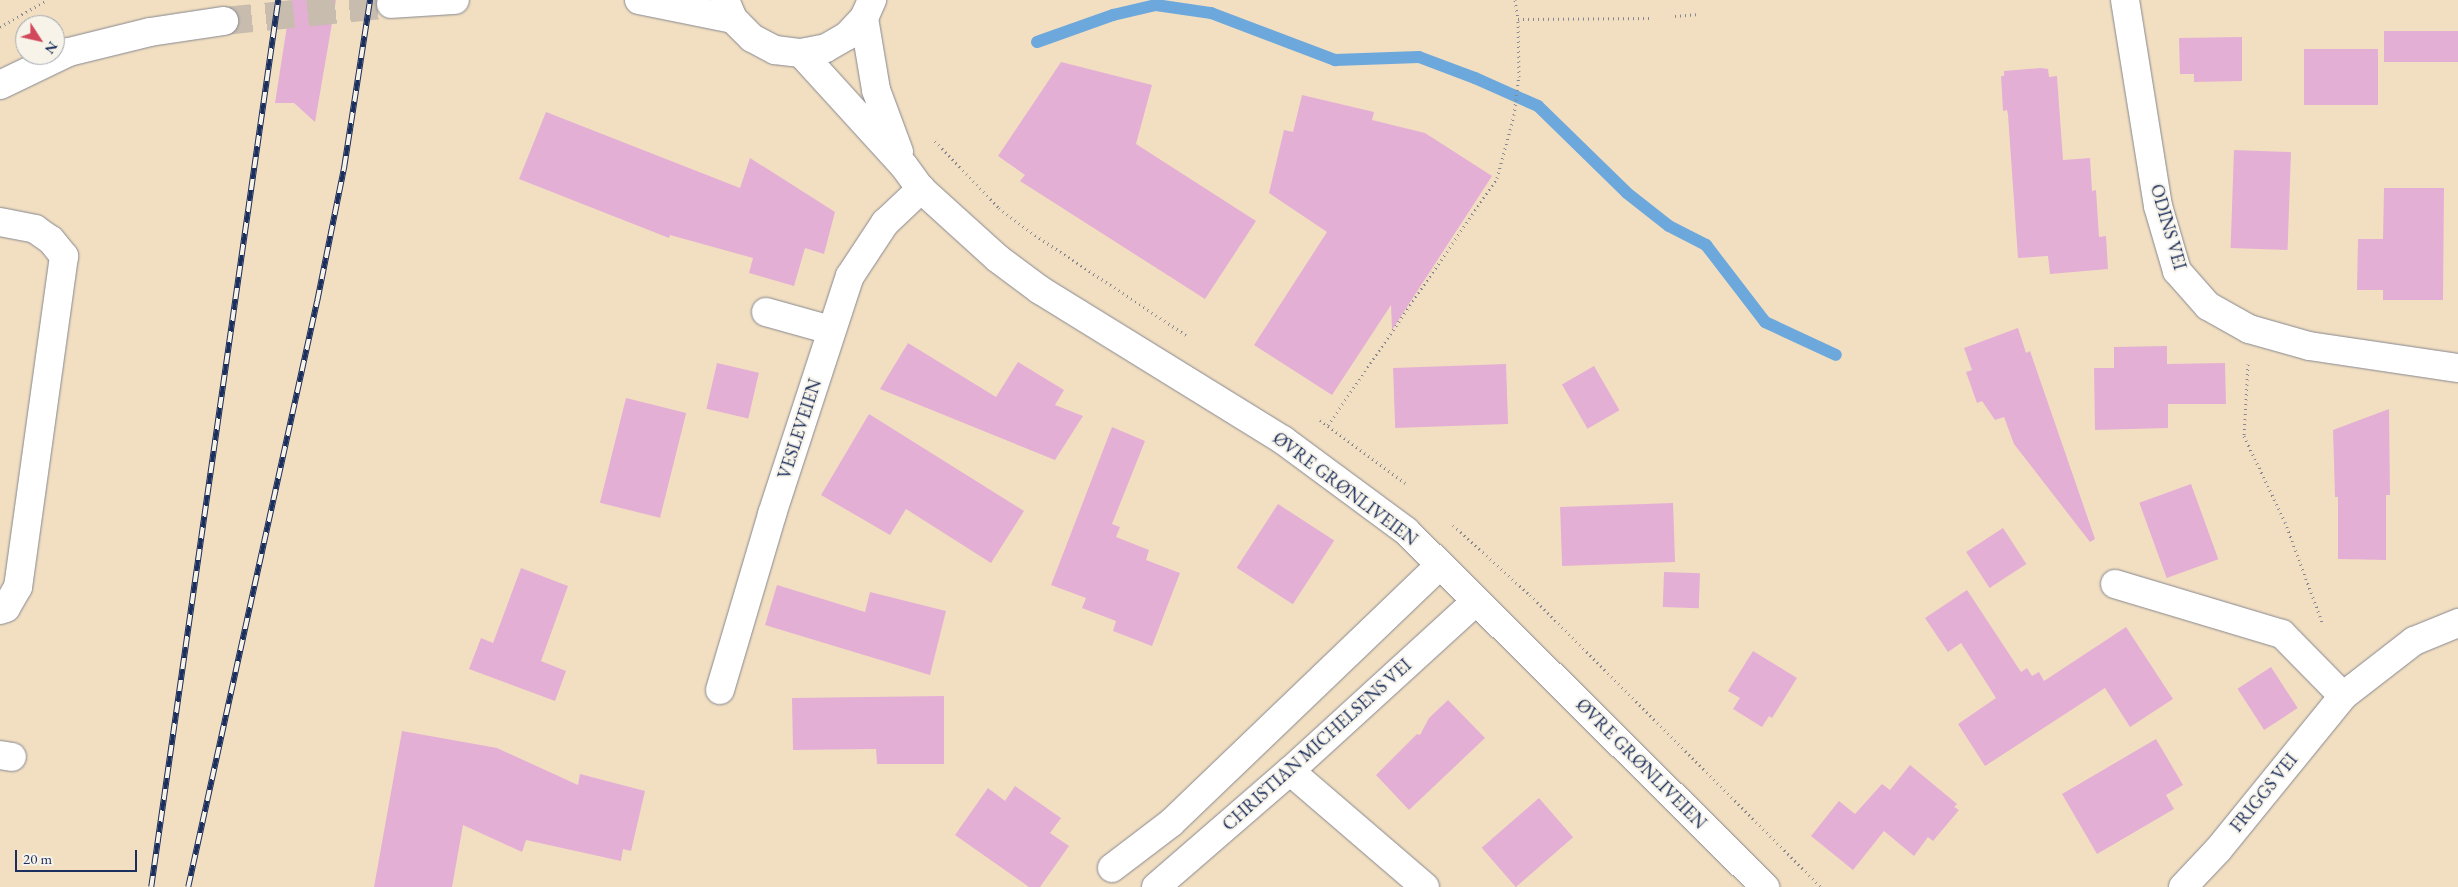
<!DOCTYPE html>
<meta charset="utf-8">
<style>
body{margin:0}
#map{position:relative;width:2458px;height:887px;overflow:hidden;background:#f2dfc1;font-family:"EB Garamond",serif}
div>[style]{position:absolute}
.stream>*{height:12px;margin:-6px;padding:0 6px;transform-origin:6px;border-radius:6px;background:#6da8dd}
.building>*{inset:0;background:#e4afd5;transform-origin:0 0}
.major-tunnel>*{height:28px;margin-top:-14px;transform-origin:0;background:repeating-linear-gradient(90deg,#c7bcad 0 28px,transparent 0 42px)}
.path>*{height:3px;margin-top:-1.5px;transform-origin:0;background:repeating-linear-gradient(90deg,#868790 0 1px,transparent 0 5px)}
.roads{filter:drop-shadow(0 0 1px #868790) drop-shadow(0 0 1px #868790)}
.minor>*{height:28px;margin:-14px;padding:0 14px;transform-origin:14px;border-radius:14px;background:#fff}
.major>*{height:28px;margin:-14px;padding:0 14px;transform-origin:14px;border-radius:14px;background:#fff}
.rail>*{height:5.5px;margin-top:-2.75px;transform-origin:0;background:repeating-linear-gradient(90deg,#f7f3e8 0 11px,#1b2f5e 0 22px);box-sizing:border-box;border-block:1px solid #1b2f5e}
span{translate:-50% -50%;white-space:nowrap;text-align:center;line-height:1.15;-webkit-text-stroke:4px #f7f3e8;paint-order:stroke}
.street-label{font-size:18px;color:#1b2f5e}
.north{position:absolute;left:15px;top:15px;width:50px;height:50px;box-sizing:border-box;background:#f7f3e8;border:1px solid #9fa5b1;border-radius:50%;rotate:125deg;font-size:14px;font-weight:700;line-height:20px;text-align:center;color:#1b2f5e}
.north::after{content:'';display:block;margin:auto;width:18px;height:22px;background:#d1495b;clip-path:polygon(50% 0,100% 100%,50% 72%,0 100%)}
.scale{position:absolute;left:15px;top:850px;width:122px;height:22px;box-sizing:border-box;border:2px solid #1b2f5e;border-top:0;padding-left:6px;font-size:15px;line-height:18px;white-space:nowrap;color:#1b2f5e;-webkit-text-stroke:4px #f7f3e8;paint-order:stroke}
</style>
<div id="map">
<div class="stream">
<div style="left:1037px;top:42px;width:81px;rotate:-19.6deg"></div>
<div style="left:1113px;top:15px;width:44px;rotate:-13.1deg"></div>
<div style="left:1156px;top:5px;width:56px;rotate:8.3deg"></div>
<div style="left:1211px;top:13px;width:133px;rotate:20.8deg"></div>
<div style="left:1335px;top:60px;width:84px;rotate:-2deg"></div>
<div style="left:1419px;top:57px;width:60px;rotate:20.6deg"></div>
<div style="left:1475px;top:78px;width:69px;rotate:24deg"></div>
<div style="left:1538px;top:106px;width:124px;rotate:44.3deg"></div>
<div style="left:1627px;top:193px;width:53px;rotate:38.2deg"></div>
<div style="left:1669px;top:226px;width:42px;rotate:27.2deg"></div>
<div style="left:1706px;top:245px;width:97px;rotate:52.5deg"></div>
<div style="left:1765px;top:322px;width:78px;rotate:24.9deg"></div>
</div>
<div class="building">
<div style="clip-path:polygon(291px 0,336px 0,315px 122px,294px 103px,275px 103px)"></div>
<div style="left:2458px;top:31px;width:31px;height:74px;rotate:90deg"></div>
<div style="clip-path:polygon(2242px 37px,2242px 81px,2194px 82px,2194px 74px,2180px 74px,2179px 38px)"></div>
<div style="left:2304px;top:49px;width:74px;height:56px"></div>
<div style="clip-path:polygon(1061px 62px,1152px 85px,1136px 144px,1256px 221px,1205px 299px,1020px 181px,1025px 175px,998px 156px)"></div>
<div style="clip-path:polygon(2041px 68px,2048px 69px,2049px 77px,2057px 76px,2063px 160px,2090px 158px,2092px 191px,2096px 190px,2099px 237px,2106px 236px,2108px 269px,2050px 274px,2048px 256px,2018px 258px,2008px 115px,2007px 110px,2003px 111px,2001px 76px,2004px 76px,2004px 71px)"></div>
<div style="clip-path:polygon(1302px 95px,1374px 112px,1372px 120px,1425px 133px,1492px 176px,1392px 330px,1391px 305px,1332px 395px,1254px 345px,1327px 232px,1269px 193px,1284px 130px,1293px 132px)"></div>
<div style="clip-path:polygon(546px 112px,740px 188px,750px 158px,835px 212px,824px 254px,805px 248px,794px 286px,749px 273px,753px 258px,670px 235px,669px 238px,519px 179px)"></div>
<div style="left:2234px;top:150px;width:57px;height:98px;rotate:2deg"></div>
<div style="clip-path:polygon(2384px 188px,2444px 188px,2443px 300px,2383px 300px,2383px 290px,2357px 290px,2358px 239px,2383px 239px)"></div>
<div style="clip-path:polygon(2018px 328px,2026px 353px,2030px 351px,2095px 539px,2090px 542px,2014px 444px,2004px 417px,1995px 420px,1982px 401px,1977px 403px,1966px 372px,1972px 370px,1964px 348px)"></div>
<div style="clip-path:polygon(908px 343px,996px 397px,1018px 362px,1064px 390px,1055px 405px,1083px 416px,1055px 460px,880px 389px)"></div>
<div style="clip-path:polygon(2167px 346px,2167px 364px,2225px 363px,2226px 404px,2168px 404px,2168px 428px,2095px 430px,2094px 368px,2114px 368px,2114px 347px)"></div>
<div style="left:717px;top:363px;width:43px;height:47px;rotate:13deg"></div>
<div style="left:1506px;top:364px;width:60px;height:113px;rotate:88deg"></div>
<div style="left:1594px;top:366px;width:51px;height:37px;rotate:60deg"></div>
<div style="left:626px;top:398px;width:62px;height:108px;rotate:14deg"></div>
<div style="clip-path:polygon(2389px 409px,2390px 495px,2386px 495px,2386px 560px,2338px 559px,2338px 497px,2335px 497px,2333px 430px)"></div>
<div style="clip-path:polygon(869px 414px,1024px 511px,991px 563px,906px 509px,890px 535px,821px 495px)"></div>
<div style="clip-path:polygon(1112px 427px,1145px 441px,1112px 524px,1120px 527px,1116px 537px,1149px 550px,1146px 560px,1180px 573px,1152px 646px,1113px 631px,1116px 621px,1082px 608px,1086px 598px,1051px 585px)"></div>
<div style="left:2191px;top:484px;width:80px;height:55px;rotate:70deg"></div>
<div style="left:1673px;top:503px;width:59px;height:113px;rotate:88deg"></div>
<div style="left:1278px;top:504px;width:67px;height:76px;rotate:33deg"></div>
<div style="left:2003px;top:528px;width:43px;height:44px;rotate:57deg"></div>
<div style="clip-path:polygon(521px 568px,568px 586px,541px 661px,566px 671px,555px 701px,469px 669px,481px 638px,493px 643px)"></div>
<div style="left:1664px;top:572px;width:36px;height:35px;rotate:2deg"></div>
<div style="clip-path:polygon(777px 585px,865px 612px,870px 592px,946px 611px,930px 675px,765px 625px)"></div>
<div style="clip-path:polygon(1967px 590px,2021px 672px,2027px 668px,2032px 676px,2039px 672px,2044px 681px,2126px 627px,2173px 699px,2130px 727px,2105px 688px,1985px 766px,1958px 724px,1996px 698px,1961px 643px,1948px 652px,1925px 618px)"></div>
<div style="clip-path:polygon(1753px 651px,1797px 678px,1772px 718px,1769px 716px,1762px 727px,1733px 709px,1740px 698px,1728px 691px)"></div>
<div style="left:2271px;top:667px;width:49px;height:40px;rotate:57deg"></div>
<div style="clip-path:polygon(944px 696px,944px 764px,877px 764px,876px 749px,793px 750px,792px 698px)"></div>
<div style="clip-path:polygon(1448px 700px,1485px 738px,1409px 810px,1376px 775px,1417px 734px,1420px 735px,1429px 718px)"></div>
<div style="clip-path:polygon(402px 731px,497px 748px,578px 785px,580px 774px,645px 791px,631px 851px,623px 849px,621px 861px,526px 840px,522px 852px,463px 825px,452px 887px,374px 887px)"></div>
<div style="clip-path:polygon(2156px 739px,2183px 785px,2166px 795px,2174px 809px,2097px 854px,2062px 794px)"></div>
<div style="clip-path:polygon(1910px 765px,1957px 804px,1954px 807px,1959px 810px,1933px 841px,1928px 837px,1914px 856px,1884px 831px,1853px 870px,1811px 836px,1839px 801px,1855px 814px,1882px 784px,1890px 790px)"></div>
<div style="clip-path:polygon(1015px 786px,1061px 818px,1050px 833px,1069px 846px,1040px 887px,1029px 887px,955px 835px,988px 788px,1005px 801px)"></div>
<div style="left:1539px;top:798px;width:52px;height:76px;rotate:49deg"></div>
</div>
<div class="major-tunnel">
<div style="left:224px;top:21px;width:168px;rotate:-5.8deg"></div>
</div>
<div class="path">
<div style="left:1515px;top:0;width:19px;rotate:81deg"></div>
<div style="left:1518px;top:19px;width:134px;rotate:-0.4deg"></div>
<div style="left:1675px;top:16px;width:21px;rotate:-5deg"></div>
<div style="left:0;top:27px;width:54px;rotate:-29.9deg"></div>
<div style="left:935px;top:141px;width:93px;rotate:46.3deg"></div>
<div style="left:999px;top:208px;width:45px;rotate:36.9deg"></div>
<div style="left:1035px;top:235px;width:181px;rotate:33.5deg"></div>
<div style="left:2248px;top:364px;width:72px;rotate:93.2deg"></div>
<div style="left:2244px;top:436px;width:95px;rotate:64.5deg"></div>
<div style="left:2285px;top:522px;width:107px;rotate:69.7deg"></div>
<div style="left:1320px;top:420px;width:106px;rotate:36.5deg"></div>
<div style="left:1328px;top:425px;width:299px;rotate:-55.6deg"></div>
<div style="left:1497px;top:178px;width:65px;rotate:-74.9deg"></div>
<div style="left:1514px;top:115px;width:38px;rotate:-83deg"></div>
<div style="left:1519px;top:77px;width:58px;rotate:-91deg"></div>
<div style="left:1453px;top:525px;width:104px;rotate:42.3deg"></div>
<div style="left:1530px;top:595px;width:412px;rotate:45.1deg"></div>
</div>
<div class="roads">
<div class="minor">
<div style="left:2125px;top:0;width:209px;rotate:80.9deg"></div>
<div style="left:2158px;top:206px;width:68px;rotate:73.7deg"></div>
<div style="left:2177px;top:271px;width:47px;rotate:48.5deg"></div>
<div style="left:2208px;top:306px;width:47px;rotate:29.3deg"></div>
<div style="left:2249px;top:329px;width:62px;rotate:15.8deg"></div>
<div style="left:2309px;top:346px;width:151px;rotate:8.4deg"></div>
<div style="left:864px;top:18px;width:73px;rotate:80.5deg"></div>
<div style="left:876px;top:90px;width:66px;rotate:69.6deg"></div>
<div style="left:801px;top:53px;width:153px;rotate:47.7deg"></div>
<div style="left:904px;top:166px;width:29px;rotate:54deg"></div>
<div style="left:921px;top:189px;width:103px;rotate:42.2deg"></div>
<div style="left:997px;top:258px;width:54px;rotate:36.7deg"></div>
<div style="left:1040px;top:290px;width:286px;rotate:31.7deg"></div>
<div style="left:1283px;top:440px;width:153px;rotate:36.5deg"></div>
<div style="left:1406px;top:531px;width:506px;rotate:44.76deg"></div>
<div style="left:0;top:222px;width:36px;rotate:11deg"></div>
<div style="left:35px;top:229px;width:19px;rotate:35deg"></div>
<div style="left:51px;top:240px;width:21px;rotate:51deg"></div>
<div style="left:64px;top:256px;width:334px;rotate:97.9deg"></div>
<div style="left:18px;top:587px;width:24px;rotate:120deg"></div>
<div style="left:6px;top:608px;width:6px;rotate:162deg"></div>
<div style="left:766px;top:312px;width:67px;rotate:15.5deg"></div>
<div style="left:2115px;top:584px;width:174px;rotate:16.7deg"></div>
<div style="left:2282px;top:634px;width:87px;rotate:45.5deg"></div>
<div style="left:720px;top:690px;width:184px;rotate:-73.5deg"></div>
<div style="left:772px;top:514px;width:250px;rotate:-71.9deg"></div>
<div style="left:850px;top:276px;width:64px;rotate:-56.6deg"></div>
<div style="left:885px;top:223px;width:50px;rotate:-43.4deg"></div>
<div style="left:0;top:755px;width:12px;rotate:9deg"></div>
<div style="left:1290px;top:771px;width:178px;rotate:40.7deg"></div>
<div style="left:1112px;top:868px;width:74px;rotate:-37.3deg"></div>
<div style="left:1171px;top:823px;width:373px;rotate:-43.8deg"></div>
<div style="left:1156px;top:887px;width:177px;rotate:-40.9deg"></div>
<div style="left:1290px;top:771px;width:252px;rotate:-42.4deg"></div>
<div style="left:2183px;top:887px;width:51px;rotate:-46.6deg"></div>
<div style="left:2218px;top:850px;width:198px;rotate:-50.9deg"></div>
<div style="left:2343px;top:696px;width:90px;rotate:-37.8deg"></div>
<div style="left:2414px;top:641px;width:48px;rotate:-22.2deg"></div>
</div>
<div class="major">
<div style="left:639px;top:0;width:96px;rotate:11.4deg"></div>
<div style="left:725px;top:0;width:21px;rotate:67deg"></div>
<div style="left:733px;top:19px;width:27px;rotate:45deg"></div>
<div style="left:752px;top:38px;width:26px;rotate:28deg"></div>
<div style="left:775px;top:50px;width:26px;rotate:7deg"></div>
<div style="left:801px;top:53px;width:25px;rotate:-11deg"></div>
<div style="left:826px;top:48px;width:24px;rotate:-30deg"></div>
<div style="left:847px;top:36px;width:25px;rotate:-47deg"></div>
<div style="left:864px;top:18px;width:20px;rotate:-66deg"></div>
<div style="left:391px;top:4px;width:64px;rotate:-3.6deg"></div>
<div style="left:0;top:85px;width:76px;rotate:-25.6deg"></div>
<div style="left:69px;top:52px;width:83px;rotate:-13.9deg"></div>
<div style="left:150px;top:32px;width:75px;rotate:-8.5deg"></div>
</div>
</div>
<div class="rail">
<div style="left:151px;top:887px;width:896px;rotate:-81.85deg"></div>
<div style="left:188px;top:887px;width:600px;rotate:-77.59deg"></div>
<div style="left:317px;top:301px;width:137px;rotate:-78.6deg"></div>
<div style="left:344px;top:167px;width:169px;rotate:-81.2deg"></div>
</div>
<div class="street-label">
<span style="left:2168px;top:227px;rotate:74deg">ODINS VEI</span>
<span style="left:800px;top:429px;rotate:-72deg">VESLEVEIEN</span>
<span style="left:1345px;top:489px;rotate:37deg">ØVRE GRØNLIVEIEN</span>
<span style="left:1317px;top:745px;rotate:-42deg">CHRISTIAN MICHELSENS VEI</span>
<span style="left:1641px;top:764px;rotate:45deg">ØVRE GRØNLIVEIEN</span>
<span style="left:2264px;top:793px;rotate:-51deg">FRIGGS VEI</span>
</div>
<div class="north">N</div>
<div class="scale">20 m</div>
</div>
